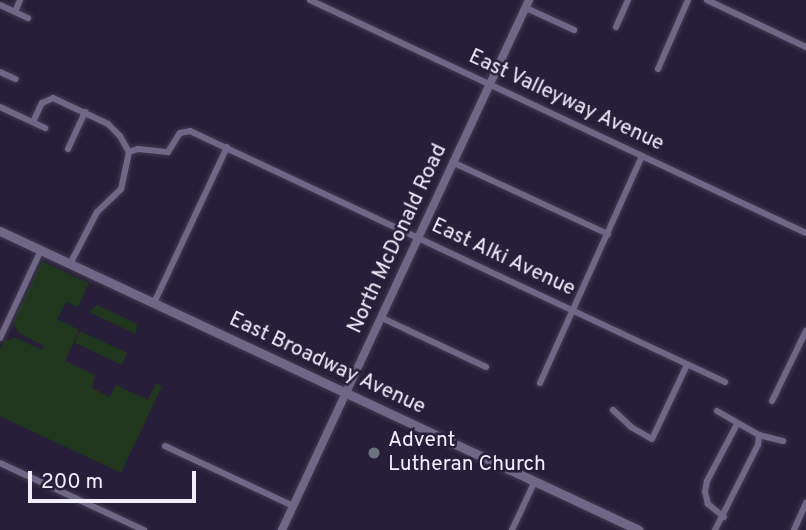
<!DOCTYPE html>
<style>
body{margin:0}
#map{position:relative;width:806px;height:530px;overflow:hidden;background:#271f39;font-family:Overpass,sans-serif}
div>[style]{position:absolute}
.green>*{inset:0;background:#20371e;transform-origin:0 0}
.roads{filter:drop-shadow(0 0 2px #423b50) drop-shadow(0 0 2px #423b50)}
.minor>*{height:6px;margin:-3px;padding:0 3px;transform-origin:3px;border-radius:3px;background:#6f6786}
.tertiary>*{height:8px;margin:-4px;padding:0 4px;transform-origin:4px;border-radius:4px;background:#6f6786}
.secondary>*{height:9px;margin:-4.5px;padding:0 4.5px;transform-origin:4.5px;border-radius:4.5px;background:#6f6786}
.dots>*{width:19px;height:19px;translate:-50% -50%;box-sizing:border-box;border:4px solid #271f39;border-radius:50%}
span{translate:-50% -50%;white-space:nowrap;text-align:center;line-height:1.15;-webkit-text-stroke:5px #271f39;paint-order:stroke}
.street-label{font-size:21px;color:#f1eefc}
.poi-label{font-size:21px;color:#f1eefc}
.left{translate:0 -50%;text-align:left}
.scale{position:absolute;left:28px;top:471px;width:168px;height:32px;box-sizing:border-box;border:4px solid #f1eefc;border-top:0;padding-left:9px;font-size:21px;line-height:24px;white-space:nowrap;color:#f1eefc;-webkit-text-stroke:5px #271f39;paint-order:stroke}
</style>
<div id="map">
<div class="green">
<div style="clip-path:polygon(42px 261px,89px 283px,78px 307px,66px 302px,57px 319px,79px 330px,65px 361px,95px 375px,92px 388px,110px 397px,116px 385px,148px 400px,156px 383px,162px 386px,121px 473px,0 416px,0 349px,4px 341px,16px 338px,42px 350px,44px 346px,18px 332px,13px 322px)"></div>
<div style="clip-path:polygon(97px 305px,137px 324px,136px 334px,89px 312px)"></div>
<div style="left:80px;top:331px;width:52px;height:13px;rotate:25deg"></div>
</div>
<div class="roads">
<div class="minor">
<div style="left:310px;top:0;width:548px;rotate:25.16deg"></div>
<div style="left:707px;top:0;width:110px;rotate:25.4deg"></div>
<div style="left:0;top:5px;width:31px;rotate:25deg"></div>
<div style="left:526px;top:8px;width:53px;rotate:24.6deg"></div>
<div style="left:15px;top:12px;width:13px;rotate:-67deg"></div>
<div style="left:616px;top:27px;width:30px;rotate:-66deg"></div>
<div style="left:658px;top:69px;width:75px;rotate:-66.5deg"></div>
<div style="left:0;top:72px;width:17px;rotate:24deg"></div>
<div style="left:0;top:107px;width:50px;rotate:25deg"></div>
<div style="left:33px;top:122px;width:21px;rotate:-65deg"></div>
<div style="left:42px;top:103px;width:12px;rotate:-24deg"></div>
<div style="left:53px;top:98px;width:61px;rotate:25.3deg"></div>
<div style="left:108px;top:124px;width:17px;rotate:45deg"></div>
<div style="left:120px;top:136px;width:18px;rotate:61deg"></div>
<div style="left:129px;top:152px;width:38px;rotate:102deg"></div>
<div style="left:121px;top:189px;width:33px;rotate:136deg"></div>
<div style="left:97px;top:212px;width:59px;rotate:117.4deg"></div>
<div style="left:68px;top:149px;width:41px;rotate:-65.3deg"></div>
<div style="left:129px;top:152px;width:9px;rotate:-18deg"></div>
<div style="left:138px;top:149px;width:30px;rotate:6deg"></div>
<div style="left:168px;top:152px;width:22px;rotate:-58deg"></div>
<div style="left:180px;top:133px;width:10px;rotate:-11deg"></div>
<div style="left:190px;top:131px;width:591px;rotate:25.13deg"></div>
<div style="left:452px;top:162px;width:172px;rotate:24.8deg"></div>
<div style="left:154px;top:303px;width:172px;rotate:-64.9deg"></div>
<div style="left:382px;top:318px;width:115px;rotate:25.2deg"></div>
<div style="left:0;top:338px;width:97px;rotate:-65deg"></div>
<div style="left:540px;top:383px;width:249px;rotate:-65.8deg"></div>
<div style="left:772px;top:401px;width:78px;rotate:-64.1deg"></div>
<div style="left:613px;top:410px;width:25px;rotate:43deg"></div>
<div style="left:631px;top:427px;width:24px;rotate:30deg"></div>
<div style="left:652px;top:439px;width:82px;rotate:-64.7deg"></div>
<div style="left:717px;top:411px;width:48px;rotate:29.7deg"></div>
<div style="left:759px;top:435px;width:25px;rotate:14deg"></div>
<div style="left:165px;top:446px;width:141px;rotate:25.1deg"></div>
<div style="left:0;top:463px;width:159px;rotate:25deg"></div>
<div style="left:724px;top:517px;width:21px;rotate:-141deg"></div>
<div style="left:708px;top:504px;width:12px;rotate:-104deg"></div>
<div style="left:705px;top:492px;width:11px;rotate:-80deg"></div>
<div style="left:707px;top:481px;width:64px;rotate:-62.2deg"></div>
<div style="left:512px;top:530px;width:54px;rotate:-64.9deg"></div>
<div style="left:715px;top:530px;width:95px;rotate:-63.2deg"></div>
<div style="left:758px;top:445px;width:10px;rotate:-84deg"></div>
<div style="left:794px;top:530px;width:30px;rotate:-66deg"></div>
</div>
<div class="tertiary">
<div style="left:282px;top:530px;width:585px;rotate:-65.01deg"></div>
</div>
<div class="secondary">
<div style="left:0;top:231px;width:705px;rotate:25.08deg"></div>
</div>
</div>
<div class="dots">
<div style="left:374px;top:453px;background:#6b7280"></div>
</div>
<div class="street-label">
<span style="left:566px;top:101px;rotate:25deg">East Valleyway Avenue</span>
<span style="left:398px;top:239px;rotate:-65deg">North McDonald Road</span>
<span style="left:503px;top:258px;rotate:25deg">East Alki Avenue</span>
<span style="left:327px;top:364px;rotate:25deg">East Broadway Avenue</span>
</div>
<div class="poi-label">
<span class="left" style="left:388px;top:453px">Advent<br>Lutheran Church</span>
</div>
<div class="scale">200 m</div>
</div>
